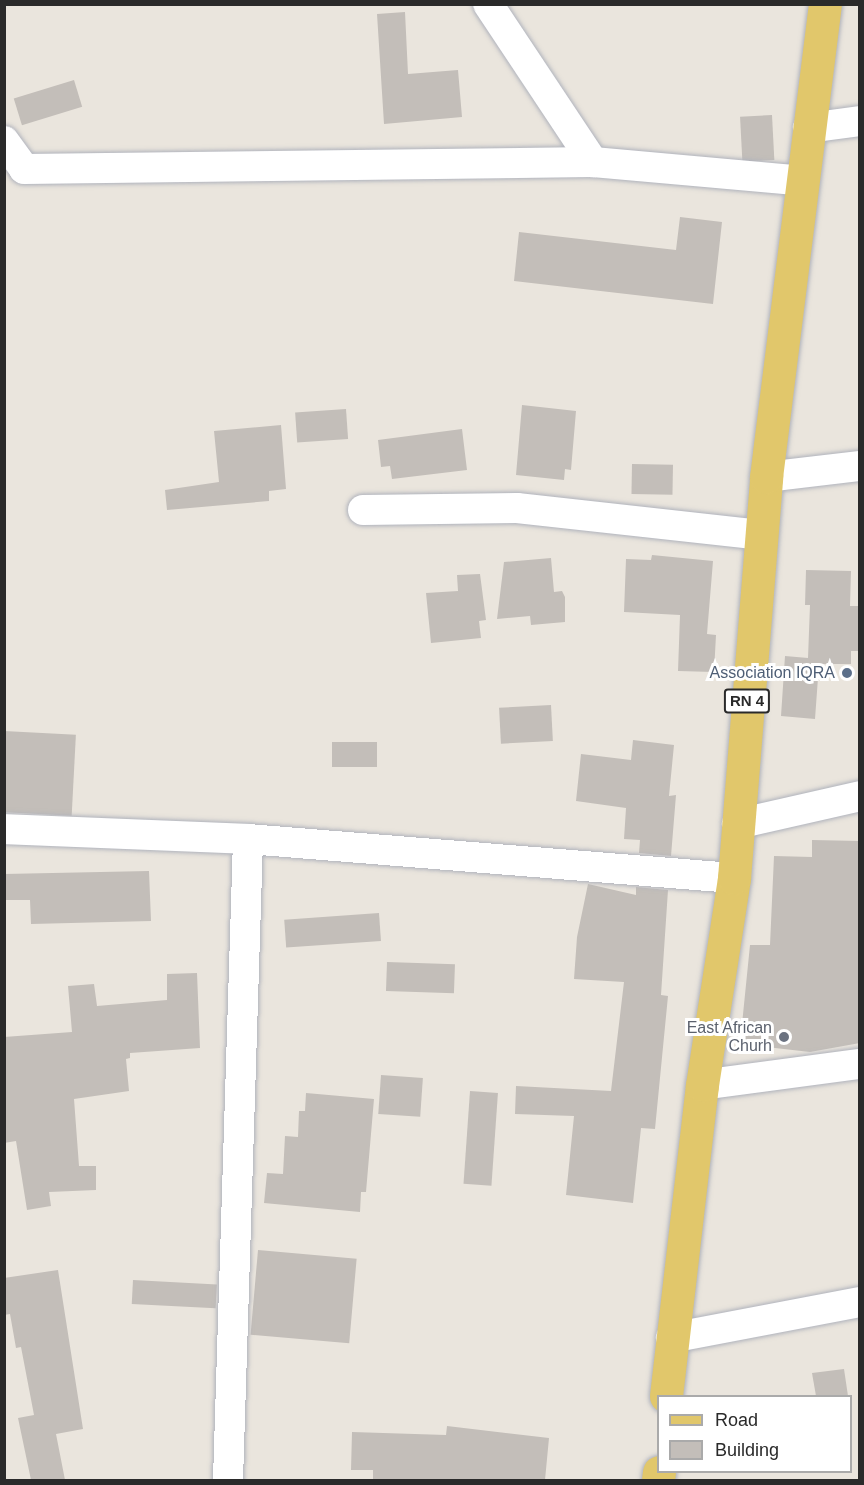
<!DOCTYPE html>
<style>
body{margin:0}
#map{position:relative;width:864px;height:1485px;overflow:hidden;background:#eae5dd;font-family:Arial,sans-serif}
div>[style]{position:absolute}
.building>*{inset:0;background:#c3beb9;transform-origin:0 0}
.roads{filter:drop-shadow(0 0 2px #b0b3bc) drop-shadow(0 0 2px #b0b3bc)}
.street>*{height:30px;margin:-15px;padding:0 15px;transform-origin:15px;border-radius:15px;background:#fff}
.primary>*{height:33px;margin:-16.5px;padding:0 16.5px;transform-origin:16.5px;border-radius:16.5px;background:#e1c76b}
.dots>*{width:16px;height:16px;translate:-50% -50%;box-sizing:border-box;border:3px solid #fff;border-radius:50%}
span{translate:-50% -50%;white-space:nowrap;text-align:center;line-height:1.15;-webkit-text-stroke:6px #fff;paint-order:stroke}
.shield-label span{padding:2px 4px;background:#fff;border:2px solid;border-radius:4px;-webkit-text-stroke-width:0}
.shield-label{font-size:15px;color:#2a2a2a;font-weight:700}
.service-label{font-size:16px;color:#4e5e75}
.right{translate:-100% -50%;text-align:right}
.worship-label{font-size:16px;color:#5b616d}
.frame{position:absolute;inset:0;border:6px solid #2a2a2a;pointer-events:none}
.legend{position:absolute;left:657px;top:1395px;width:195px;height:78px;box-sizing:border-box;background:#fff;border:2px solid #aaa;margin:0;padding:8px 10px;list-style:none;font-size:18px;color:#2a2a2a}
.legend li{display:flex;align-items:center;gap:12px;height:30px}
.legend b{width:30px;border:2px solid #aaa}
</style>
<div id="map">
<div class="building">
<div style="clip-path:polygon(405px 12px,408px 74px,458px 70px,462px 117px,384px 124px,377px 14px)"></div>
<div style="left:74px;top:80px;width:28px;height:63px;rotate:73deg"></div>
<div style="left:772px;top:115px;width:45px;height:32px;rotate:87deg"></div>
<div style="clip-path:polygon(680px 217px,722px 222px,713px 304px,514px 281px,519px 232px,676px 250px)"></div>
<div style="clip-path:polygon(522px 405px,576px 411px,571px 470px,565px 469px,564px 480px,516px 475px)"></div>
<div style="left:346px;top:409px;width:30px;height:51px;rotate:86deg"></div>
<div style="clip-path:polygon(281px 425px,286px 489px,269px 491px,269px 501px,167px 510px,165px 490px,219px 482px,214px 431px)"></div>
<div style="clip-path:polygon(462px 429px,467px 470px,392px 479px,390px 466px,381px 467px,378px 440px)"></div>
<div style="left:632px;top:464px;width:41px;height:30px;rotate:1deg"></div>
<div style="clip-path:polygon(652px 555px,713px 561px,707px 634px,716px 635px,714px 672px,678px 671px,680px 615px,624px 612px,626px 559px,651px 560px)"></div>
<div style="clip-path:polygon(551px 558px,554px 592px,562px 591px,565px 597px,565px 622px,531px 625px,530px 616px,497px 619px,504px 562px)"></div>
<div style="clip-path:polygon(806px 570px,851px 571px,850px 606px,858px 606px,858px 651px,851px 651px,851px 664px,819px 664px,815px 719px,781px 716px,785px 656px,808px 658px,810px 605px,805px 605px)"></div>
<div style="clip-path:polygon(480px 574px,486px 620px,479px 621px,481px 638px,431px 643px,426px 593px,458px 591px,457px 575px)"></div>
<div style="left:551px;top:705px;width:36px;height:52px;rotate:87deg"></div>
<div style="left:4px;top:731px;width:72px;height:81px;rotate:3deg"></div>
<div style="clip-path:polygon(633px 740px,674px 745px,669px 796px,676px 795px,671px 856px,639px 853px,640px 840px,624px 839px,626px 808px,576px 801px,581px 754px,631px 760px)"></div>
<div style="left:377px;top:742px;width:25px;height:45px;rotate:90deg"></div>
<div style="clip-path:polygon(812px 840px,860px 841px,860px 1043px,810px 1052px,740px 1044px,750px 945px,770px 945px,774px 856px,812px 857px)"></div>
<div style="clip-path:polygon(149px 871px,151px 921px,31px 924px,30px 900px,4px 900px,4px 874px)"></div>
<div style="clip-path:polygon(588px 884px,636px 895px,636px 887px,668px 890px,661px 995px,668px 996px,655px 1129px,641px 1128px,633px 1203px,566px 1195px,574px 1116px,515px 1114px,516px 1086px,611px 1091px,624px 982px,574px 979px,577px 937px)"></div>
<div style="left:379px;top:913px;width:28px;height:95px;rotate:86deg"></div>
<div style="left:387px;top:962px;width:68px;height:29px;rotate:2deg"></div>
<div style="clip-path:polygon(197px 973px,200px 1048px,130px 1053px,130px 1058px,126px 1059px,129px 1091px,74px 1099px,79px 1166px,96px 1166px,96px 1190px,49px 1192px,51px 1206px,27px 1210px,16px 1141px,4px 1143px,4px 1037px,72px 1032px,68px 986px,94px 984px,97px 1006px,167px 1000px,167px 974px)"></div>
<div style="left:381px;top:1075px;width:42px;height:39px;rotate:4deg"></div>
<div style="left:470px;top:1091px;width:28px;height:93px;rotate:4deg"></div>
<div style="clip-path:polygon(306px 1093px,374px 1099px,366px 1192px,361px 1192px,360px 1212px,264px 1203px,267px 1173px,283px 1174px,285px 1136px,298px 1137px,299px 1111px,305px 1111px)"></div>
<div style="left:258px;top:1250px;width:99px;height:85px;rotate:5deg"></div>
<div style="clip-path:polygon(58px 1270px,83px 1429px,56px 1434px,65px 1480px,31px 1480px,18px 1418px,34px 1415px,21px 1347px,16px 1348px,10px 1314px,4px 1315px,4px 1278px)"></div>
<div style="left:133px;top:1280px;width:84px;height:24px;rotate:3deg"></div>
<div style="clip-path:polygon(844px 1369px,848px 1396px,816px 1396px,812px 1373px)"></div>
<div style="clip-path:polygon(447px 1426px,549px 1438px,545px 1480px,373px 1480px,373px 1470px,351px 1470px,352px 1432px,446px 1435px)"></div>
</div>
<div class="roads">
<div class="street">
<div style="left:488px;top:4px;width:190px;rotate:56.4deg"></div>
<div style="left:808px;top:128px;width:52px;rotate:-7.7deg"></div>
<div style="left:4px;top:141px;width:34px;rotate:54deg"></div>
<div style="left:24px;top:169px;width:569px;rotate:-0.7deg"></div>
<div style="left:593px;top:162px;width:212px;rotate:5.1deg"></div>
<div style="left:766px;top:477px;width:95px;rotate:-6.7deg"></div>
<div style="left:363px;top:510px;width:154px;rotate:-0.7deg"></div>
<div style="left:517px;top:508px;width:245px;rotate:6.3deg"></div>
<div style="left:737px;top:824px;width:126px;rotate:-12.8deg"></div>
<div style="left:4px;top:829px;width:244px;rotate:2.3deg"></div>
<div style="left:248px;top:839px;width:488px;rotate:4.6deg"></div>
<div style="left:702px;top:1085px;width:159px;rotate:-7.6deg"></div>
<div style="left:671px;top:1338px;width:192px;rotate:-10.8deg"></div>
<div style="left:228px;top:1480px;width:641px;rotate:-88.21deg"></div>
</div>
<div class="primary">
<div style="left:666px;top:1396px;width:313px;rotate:-83.4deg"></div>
<div style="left:702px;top:1085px;width:209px;rotate:-81.2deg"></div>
<div style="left:734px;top:878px;width:402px;rotate:-85.4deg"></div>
<div style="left:766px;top:477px;width:477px;rotate:-82.9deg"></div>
<div style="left:658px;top:1480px;width:8px;rotate:-83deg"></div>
</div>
</div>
<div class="dots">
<div style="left:847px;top:673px;background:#5c6f8a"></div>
<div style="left:784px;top:1037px;background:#6b7280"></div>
</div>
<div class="shield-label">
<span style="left:747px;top:701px">RN 4</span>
</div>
<div class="service-label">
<span class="right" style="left:835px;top:673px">Association IQRA</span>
</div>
<div class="worship-label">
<span class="right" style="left:772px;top:1037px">East African<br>Churh</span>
</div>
<div class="frame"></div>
<ul class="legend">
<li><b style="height:8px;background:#e1c76b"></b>Road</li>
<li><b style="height:16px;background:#c3beb9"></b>Building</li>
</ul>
</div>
